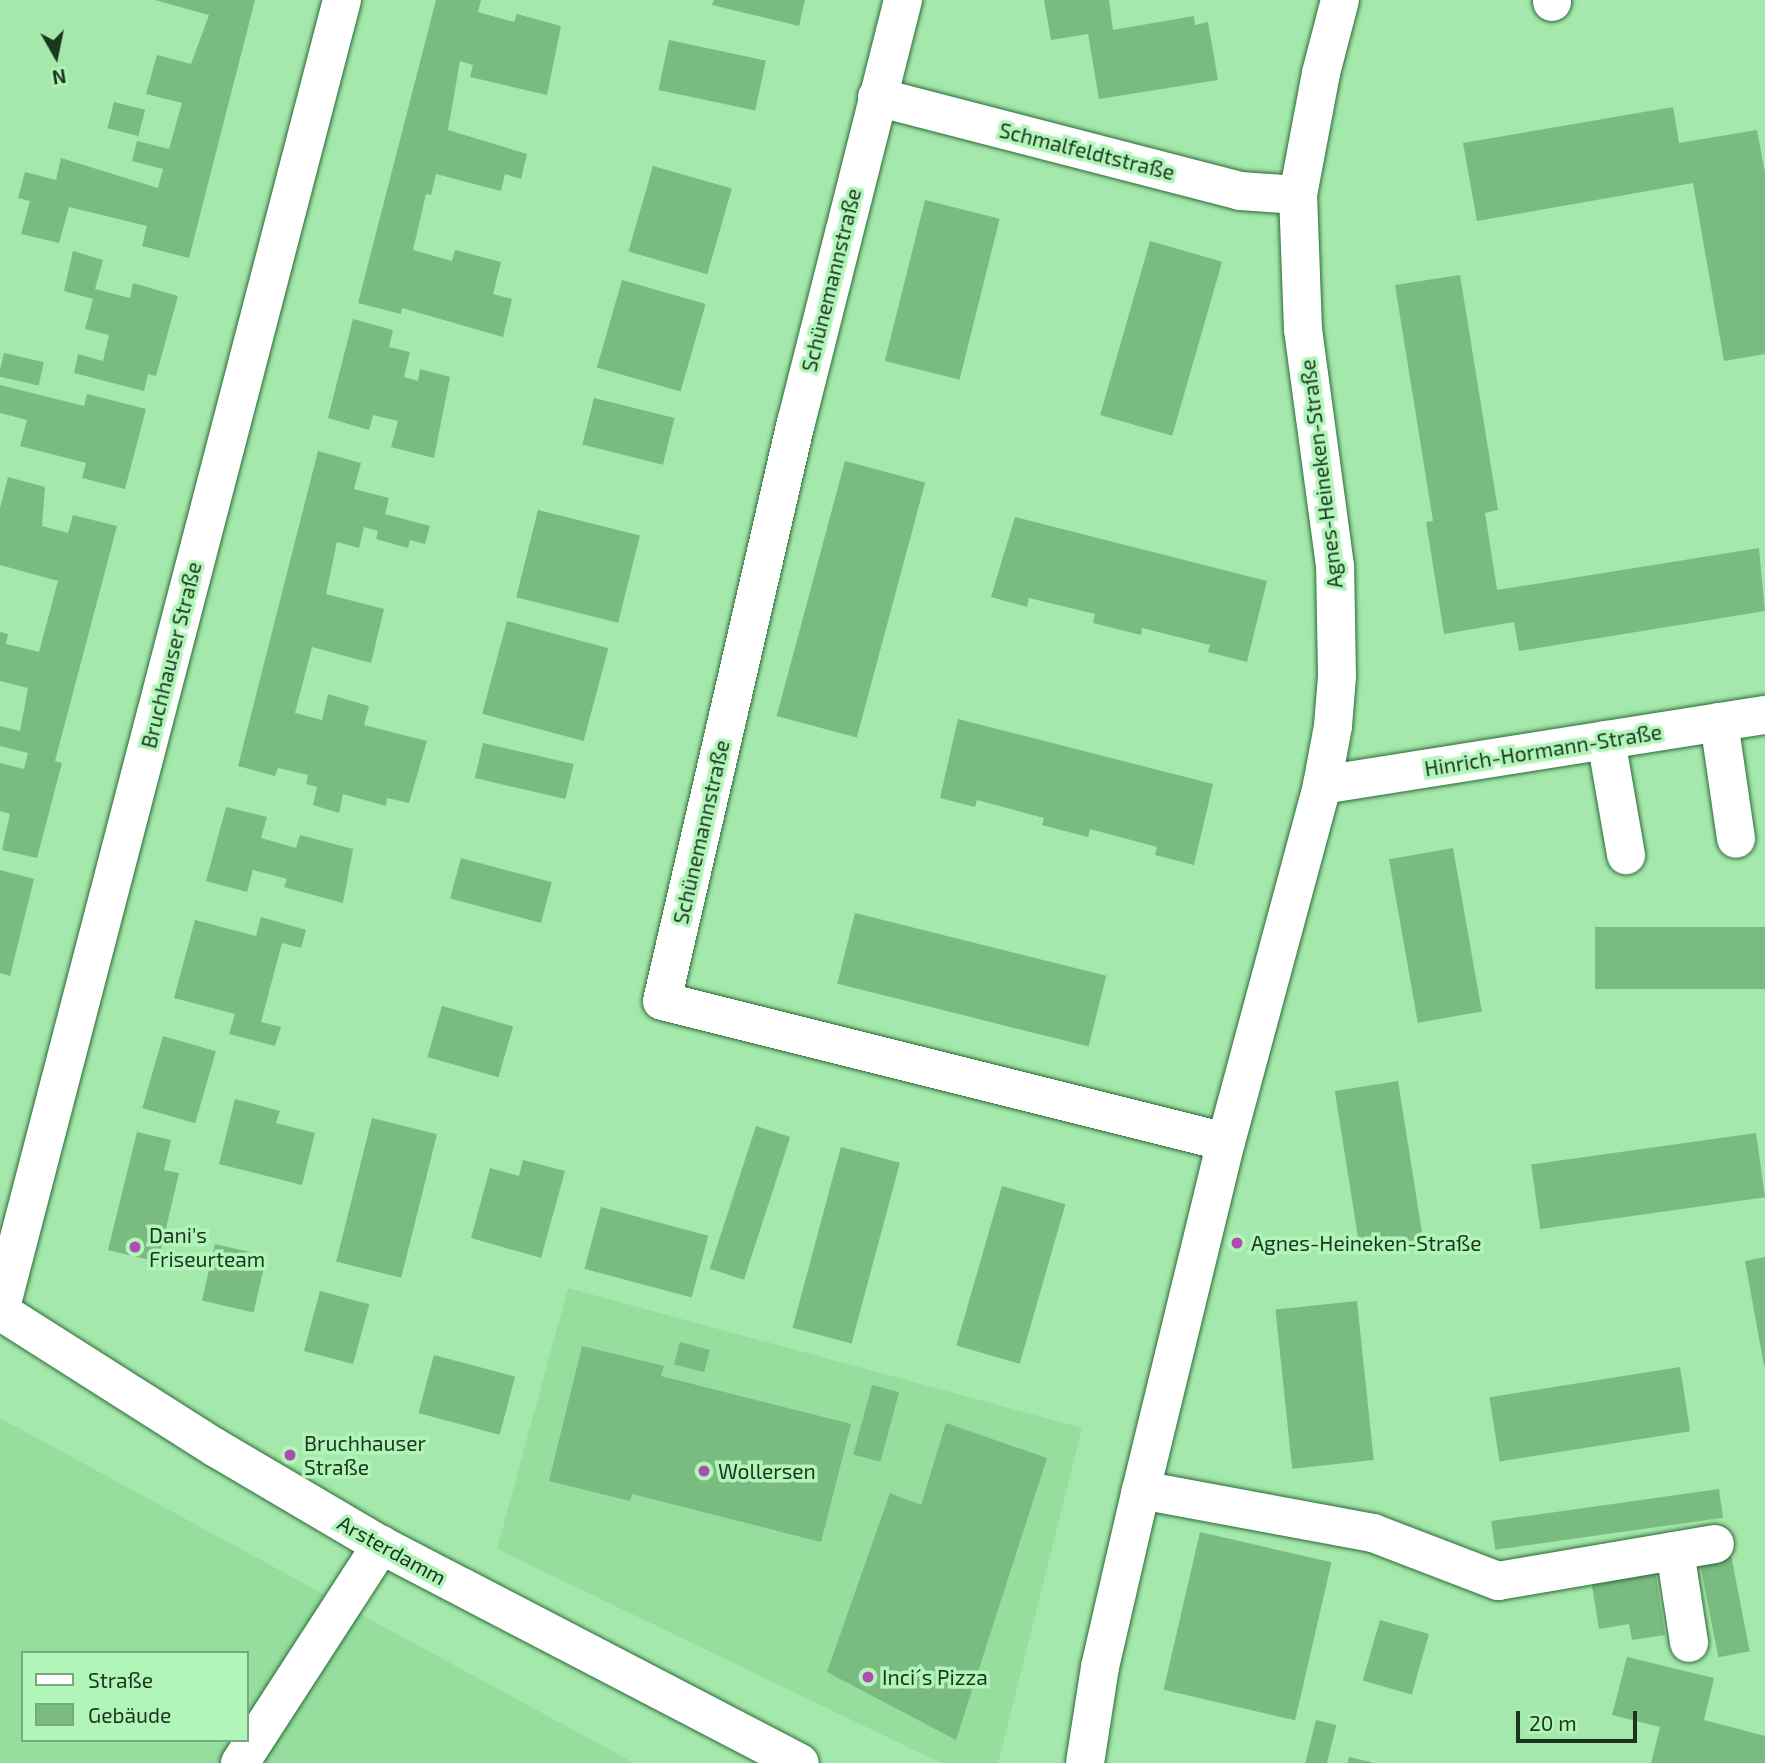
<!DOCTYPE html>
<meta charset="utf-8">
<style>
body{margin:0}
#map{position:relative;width:1765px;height:1763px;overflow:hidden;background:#a5e8ac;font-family:"Exo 2",sans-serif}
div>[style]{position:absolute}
.built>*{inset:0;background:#95de9d}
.building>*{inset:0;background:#7abb81;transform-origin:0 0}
.roads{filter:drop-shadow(0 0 2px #2b6b37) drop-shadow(0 0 2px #2b6b37)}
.minor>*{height:38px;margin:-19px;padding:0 19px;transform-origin:19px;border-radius:19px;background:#fff}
.dots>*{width:19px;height:19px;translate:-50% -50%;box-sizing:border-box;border:4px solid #b2f5b9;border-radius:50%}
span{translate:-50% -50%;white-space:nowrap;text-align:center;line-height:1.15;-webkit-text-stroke:7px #b2f5b9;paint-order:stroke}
.street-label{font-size:21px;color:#1b361f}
.poi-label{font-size:21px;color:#1b361f}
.left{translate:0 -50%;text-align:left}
.legend{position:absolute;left:21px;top:1651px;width:228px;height:91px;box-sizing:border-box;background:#b2f5b9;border:2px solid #76a97b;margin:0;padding:9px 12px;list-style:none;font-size:21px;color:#1b361f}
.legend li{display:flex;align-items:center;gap:14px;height:35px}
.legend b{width:35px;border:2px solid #76a97b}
.north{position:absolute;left:21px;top:21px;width:70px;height:70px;-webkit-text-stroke:5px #b2f5b9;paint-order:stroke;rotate:171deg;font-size:19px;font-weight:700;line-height:28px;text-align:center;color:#1b361f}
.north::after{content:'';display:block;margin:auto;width:24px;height:32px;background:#1b361f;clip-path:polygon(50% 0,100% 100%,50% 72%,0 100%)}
.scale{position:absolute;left:1516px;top:1711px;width:121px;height:32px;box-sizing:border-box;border:4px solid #1b361f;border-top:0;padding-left:9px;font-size:21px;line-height:24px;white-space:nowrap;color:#1b361f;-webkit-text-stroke:5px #b2f5b9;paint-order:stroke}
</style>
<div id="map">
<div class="built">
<div style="clip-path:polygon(568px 1288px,1082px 1428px,998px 1763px,941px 1763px,497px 1549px)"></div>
<div style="clip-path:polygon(evenodd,0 1418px,634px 1763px,0 1763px,0 1418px,23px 1653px,247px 1653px,247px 1740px,23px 1740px,23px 1653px)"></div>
</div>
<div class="building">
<div style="clip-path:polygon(155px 0,255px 0,189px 258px,142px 246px,147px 226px,69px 207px,59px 243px,21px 234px,30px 201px,18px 198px,25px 172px,56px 180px,61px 158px,158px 188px,163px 169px,132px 161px,137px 141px,169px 149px,182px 103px,146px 94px,157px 55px,191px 64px,209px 15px)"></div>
<div style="clip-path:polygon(436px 0,481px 0,478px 12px,514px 22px,517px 14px,561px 26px,547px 95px,470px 77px,473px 65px,460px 61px,448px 130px,527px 154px,521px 179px,505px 174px,501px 191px,436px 174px,431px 195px,426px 194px,413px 250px,452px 261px,455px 250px,501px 262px,493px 294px,512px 299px,503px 337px,402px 308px,401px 314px,358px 303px)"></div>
<div style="clip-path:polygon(714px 0,805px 0,799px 26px,712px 5px)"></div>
<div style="clip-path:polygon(1044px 0,1109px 0,1113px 30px,1194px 16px,1195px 25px,1208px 22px,1218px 80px,1099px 99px,1088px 34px,1051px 40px)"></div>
<div style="left:669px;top:40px;width:99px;height:51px;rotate:12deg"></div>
<div style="left:114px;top:102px;width:32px;height:27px;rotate:14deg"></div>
<div style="clip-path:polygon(1673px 107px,1679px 143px,1757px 130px,1765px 173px,1765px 354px,1724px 361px,1693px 183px,1477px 221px,1463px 143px)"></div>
<div style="left:653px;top:166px;width:82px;height:89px;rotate:16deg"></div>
<div style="left:925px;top:200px;width:77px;height:166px;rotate:14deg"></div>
<div style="left:1150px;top:241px;width:75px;height:181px;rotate:16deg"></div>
<div style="clip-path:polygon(73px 251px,103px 260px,95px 289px,130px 298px,133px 283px,178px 296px,156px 376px,148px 374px,144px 391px,74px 373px,78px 354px,103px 361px,109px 335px,85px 329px,93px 299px,64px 291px)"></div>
<div style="clip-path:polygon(1460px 275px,1498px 510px,1485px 513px,1497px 590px,1759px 548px,1765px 611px,1519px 651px,1514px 622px,1444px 634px,1426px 522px,1433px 521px,1395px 285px)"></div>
<div style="left:622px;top:280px;width:87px;height:91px;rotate:16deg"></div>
<div style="clip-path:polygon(353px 319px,393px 330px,389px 347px,410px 352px,404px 377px,418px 381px,420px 369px,450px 377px,434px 458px,391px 447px,398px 421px,373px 415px,369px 430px,328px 418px)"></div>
<div style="left:4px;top:353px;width:41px;height:24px;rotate:13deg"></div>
<div style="clip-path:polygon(0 385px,84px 406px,87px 394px,146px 409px,125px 489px,82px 478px,86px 463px,20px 446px,27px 420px,0 413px)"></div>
<div style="left:594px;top:398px;width:83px;height:48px;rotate:14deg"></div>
<div style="clip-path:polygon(318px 451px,361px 463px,354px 489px,389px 498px,385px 514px,430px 526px,425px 544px,410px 540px,408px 548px,376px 539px,378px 531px,364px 527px,359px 548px,337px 542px,326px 594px,384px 609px,371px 663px,312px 647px,295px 713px,322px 720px,328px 694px,369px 706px,364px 725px,427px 741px,409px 803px,387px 798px,386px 806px,343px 794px,339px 813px,313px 805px,317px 787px,306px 784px,308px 775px,278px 768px,275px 776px,238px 766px)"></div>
<div style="left:845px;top:461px;width:83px;height:264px;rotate:15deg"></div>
<div style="clip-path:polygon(8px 477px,45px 487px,42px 526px,68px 533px,73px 515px,117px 526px,55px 761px,62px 763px,37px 858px,2px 850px,10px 814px,0 811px,0 763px,24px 769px,28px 753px,0 746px,0 726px,20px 731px,28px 688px,0 681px,0 632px,8px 634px,6px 644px,39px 652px,58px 581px,0 565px,0 508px)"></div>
<div style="left:538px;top:510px;width:105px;height:90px;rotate:14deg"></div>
<div style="clip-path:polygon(1015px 517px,1267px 581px,1247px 662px,1208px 652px,1210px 645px,1142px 628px,1141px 635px,1093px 623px,1095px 614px,1029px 598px,1027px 607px,991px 597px)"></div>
<div style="left:507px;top:621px;width:105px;height:96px;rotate:15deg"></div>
<div style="clip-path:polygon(958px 719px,1213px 784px,1194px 865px,1155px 855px,1157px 847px,1090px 829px,1088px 837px,1042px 825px,1044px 818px,977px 800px,975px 807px,940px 798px)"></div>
<div style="left:483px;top:743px;width:93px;height:36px;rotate:13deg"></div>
<div style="clip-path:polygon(226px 807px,267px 817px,261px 838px,296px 848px,300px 835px,353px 849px,343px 903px,284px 887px,287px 879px,253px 870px,247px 892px,206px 881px)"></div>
<div style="left:1453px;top:848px;width:166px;height:65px;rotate:80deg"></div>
<div style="left:461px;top:858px;width:94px;height:42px;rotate:15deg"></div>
<div style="clip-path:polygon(0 870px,34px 879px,10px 976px,0 973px)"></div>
<div style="left:855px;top:913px;width:259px;height:73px;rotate:14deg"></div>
<div style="clip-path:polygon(261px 917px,306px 930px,301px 948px,282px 943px,261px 1022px,281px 1027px,275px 1046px,229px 1034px,235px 1014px,174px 998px,195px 920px,256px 936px)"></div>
<div style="left:1765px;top:927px;width:62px;height:170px;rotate:90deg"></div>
<div style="left:442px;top:1006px;width:74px;height:53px;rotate:16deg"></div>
<div style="left:163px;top:1036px;width:55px;height:75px;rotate:16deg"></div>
<div style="left:1398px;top:1081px;width:160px;height:64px;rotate:81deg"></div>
<div style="clip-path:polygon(235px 1099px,280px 1111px,276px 1123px,315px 1133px,302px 1185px,219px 1164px)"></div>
<div style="left:372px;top:1118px;width:67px;height:148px;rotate:14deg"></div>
<div style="left:756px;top:1126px;width:36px;height:150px;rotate:18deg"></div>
<div style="clip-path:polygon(137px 1132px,171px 1140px,164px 1170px,179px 1173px,158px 1262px,108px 1250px)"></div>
<div style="left:1756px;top:1133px;width:65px;height:227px;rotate:82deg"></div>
<div style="left:841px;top:1147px;width:61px;height:187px;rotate:15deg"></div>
<div style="clip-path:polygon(523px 1160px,565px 1171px,541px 1258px,471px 1238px,490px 1168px,519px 1176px)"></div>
<div style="left:1002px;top:1186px;width:66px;height:166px;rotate:16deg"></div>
<div style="left:601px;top:1207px;width:111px;height:64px;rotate:15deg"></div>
<div style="left:215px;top:1244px;width:53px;height:58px;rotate:13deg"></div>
<div style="clip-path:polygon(1765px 1257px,1765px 1365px,1764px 1366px,1745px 1261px)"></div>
<div style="left:320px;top:1291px;width:51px;height:62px;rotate:15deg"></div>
<div style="left:1357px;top:1301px;width:160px;height:82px;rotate:84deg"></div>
<div style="left:680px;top:1342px;width:31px;height:23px;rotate:15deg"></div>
<div style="clip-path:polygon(582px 1346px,664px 1366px,661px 1376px,851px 1424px,821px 1542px,632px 1494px,630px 1501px,549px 1481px)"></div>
<div style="left:434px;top:1355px;width:84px;height:60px;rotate:15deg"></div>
<div style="left:1680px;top:1367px;width:65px;height:193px;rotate:81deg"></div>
<div style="left:872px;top:1385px;width:28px;height:72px;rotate:15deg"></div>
<div style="clip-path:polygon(946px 1423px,1047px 1458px,956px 1740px,827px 1672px,890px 1493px,921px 1505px)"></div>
<div style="left:1719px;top:1489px;width:29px;height:230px;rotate:82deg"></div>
<div style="left:1200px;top:1532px;width:135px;height:162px;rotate:13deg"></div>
<div style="left:1731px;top:1555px;width:98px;height:32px;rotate:79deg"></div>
<div style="clip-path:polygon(1655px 1570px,1665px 1635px,1632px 1640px,1629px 1624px,1599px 1629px,1591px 1580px)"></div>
<div style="left:1380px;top:1620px;width:51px;height:63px;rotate:16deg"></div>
<div style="clip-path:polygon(1627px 1657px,1714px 1678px,1704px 1720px,1765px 1736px,1765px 1763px,1651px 1763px,1660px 1727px,1612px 1715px)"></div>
<div style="left:1316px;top:1720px;width:21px;height:44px;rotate:14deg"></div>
<div style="clip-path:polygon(1349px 1757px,1371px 1762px,1371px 1763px,1348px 1763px)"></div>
</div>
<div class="roads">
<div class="minor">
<div style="left:342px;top:0;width:1355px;rotate:104.62deg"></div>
<div style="left:0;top:1311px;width:256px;rotate:32.4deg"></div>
<div style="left:216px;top:1448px;width:191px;rotate:30.5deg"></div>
<div style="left:381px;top:1545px;width:472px;rotate:27.5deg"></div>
<div style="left:903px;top:0;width:435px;rotate:104.2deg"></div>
<div style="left:796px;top:422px;width:594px;rotate:103.03deg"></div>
<div style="left:662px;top:1001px;width:581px;rotate:14.04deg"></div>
<div style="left:1552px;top:0;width:2px;rotate:90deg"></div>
<div style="left:877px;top:97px;width:375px;rotate:14.5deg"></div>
<div style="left:1240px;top:191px;width:58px;rotate:3.9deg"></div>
<div style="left:1719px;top:722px;width:118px;rotate:81.7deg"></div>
<div style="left:1606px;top:740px;width:117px;rotate:80.1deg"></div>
<div style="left:1322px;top:785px;width:448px;rotate:-9deg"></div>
<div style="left:1141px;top:1490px;width:236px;rotate:10.5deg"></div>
<div style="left:1373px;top:1533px;width:134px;rotate:21deg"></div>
<div style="left:1498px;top:1581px;width:220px;rotate:-9.7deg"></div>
<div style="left:1675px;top:1551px;width:93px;rotate:81.3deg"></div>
<div style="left:240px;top:1763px;width:260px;rotate:-57.1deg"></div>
<div style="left:1085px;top:1763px;width:97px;rotate:-81.1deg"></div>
<div style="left:1100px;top:1667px;width:182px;rotate:-77deg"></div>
<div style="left:1141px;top:1490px;width:358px;rotate:-76.3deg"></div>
<div style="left:1226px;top:1142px;width:370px;rotate:-74.9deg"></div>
<div style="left:1322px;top:785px;width:60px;rotate:-79.4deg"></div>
<div style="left:1333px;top:726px;width:50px;rotate:-85.4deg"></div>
<div style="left:1337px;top:676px;width:110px;rotate:-91deg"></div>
<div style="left:1335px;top:566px;width:238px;rotate:-97.7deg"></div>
<div style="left:1303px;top:330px;width:135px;rotate:-92.1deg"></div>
<div style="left:1298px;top:195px;width:124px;rotate:-79.3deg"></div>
<div style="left:1321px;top:73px;width:75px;rotate:-75.4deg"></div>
</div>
</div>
<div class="dots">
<div style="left:1237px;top:1243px;background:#b04cb1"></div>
<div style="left:135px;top:1247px;background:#b04cb1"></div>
<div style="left:290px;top:1455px;background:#b04cb1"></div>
<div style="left:704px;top:1471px;background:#b04cb1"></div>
<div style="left:868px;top:1677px;background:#b04cb1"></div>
</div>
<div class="street-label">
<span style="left:1087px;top:151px;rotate:14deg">Schmalfeldtstraße</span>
<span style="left:831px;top:280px;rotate:-76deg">Schünemannstraße</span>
<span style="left:1321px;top:474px;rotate:-97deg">Agnes-Heineken-Straße</span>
<span style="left:171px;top:655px;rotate:-76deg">Bruchhauser Straße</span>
<span style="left:1543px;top:750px;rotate:-9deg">Hinrich-Hormann-Straße</span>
<span style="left:701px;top:832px;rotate:-77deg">Schünemannstraße</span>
<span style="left:392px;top:1550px;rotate:29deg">Arsterdamm</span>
</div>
<div class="poi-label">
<span class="left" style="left:149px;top:1247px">Dani's<br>Friseurteam</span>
<span class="left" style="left:1251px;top:1243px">Agnes-Heineken-Straße</span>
<span class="left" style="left:304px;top:1455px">Bruchhauser<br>Straße</span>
<span class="left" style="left:718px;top:1471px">Wollersen</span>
<span class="left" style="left:882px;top:1677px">Inci´s Pizza</span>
</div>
<ul class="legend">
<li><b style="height:9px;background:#fff"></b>Straße</li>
<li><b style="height:19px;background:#7abb81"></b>Gebäude</li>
</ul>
<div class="north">N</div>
<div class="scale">20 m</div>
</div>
